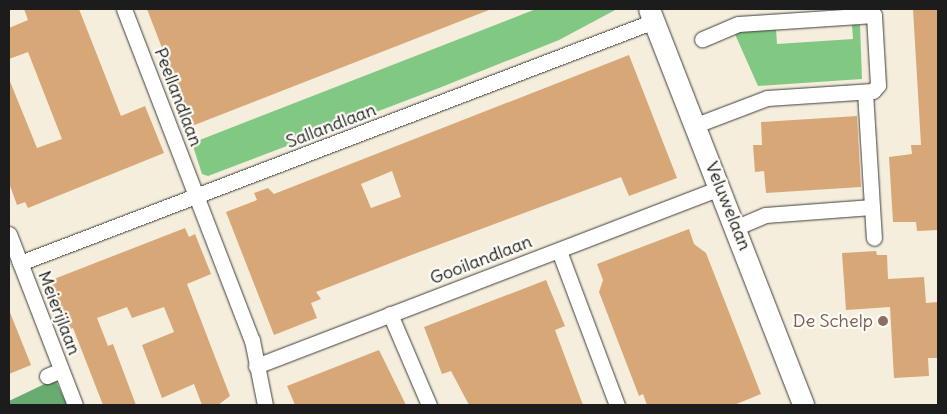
<!DOCTYPE html>
<style>
body{margin:0}
#map{position:relative;width:947px;height:414px;overflow:hidden;background:#f5eedc;font-family:Delius,sans-serif}
div>[style]{position:absolute}
.green>*{inset:0;background:#81c883}
.forest>*{inset:0;background:#68ac71}
.building>*{inset:0;background:#d8a778}
.roads{filter:drop-shadow(0 0 1px #3d3c39) drop-shadow(0 0 1px #3d3c39)}
.street>*{height:15px;margin:-7.5px;padding:0 7.5px;transform-origin:7.5px;border-radius:7.5px;background:#fff}
.secondary>*{height:21px;margin:-10.5px;padding:0 10.5px;transform-origin:10.5px;border-radius:10.5px;background:#fff}
.dots>*{width:14px;height:14px;translate:-50% -50%;box-sizing:border-box;border:2px solid #fdfcf7;border-radius:50%}
span{translate:-50% -50%;white-space:nowrap;text-align:center;line-height:1.15;-webkit-text-stroke:4.5px #fdfcf7;paint-order:stroke}
.street-label{font-size:18px;color:#1c1c1c}
.education-label{font-size:18px;color:#785e54}
.right{translate:-100% -50%;text-align:right}
.frame{position:absolute;inset:0;border:10px solid #1c1c1c;pointer-events:none}
</style>
<div id="map">
<div class="green">
<div style="clip-path:polygon(536px 9px,617px 9px,559px 40px,439px 88px,208px 176px,202px 174px,192px 143px)"></div>
<div style="clip-path:polygon(852px 25px,860px 25px,862px 79px,758px 86px,734px 32px,776px 29px,777px 44px,853px 39px)"></div>
</div>
<div class="forest">
<div style="clip-path:polygon(55px 379px,67px 405px,9px 405px,9px 401px)"></div>
</div>
<div class="building">
<div style="clip-path:polygon(24px 9px,79px 9px,121px 116px,145px 106px,164px 153px,28px 208px,25px 202px,17px 205px,9px 183px,9px 79px,37px 148px,62px 139px,28px 52px,9px 59px,9px 28px,28px 20px)"></div>
<div style="clip-path:polygon(147px 9px,489px 9px,489px 10px,192px 126px)"></div>
<div style="clip-path:polygon(913px 9px,938px 9px,938px 230px,917px 231px,916px 222px,893px 222px,889px 157px,912px 154px,911px 145px,921px 145px)"></div>
<div style="clip-path:polygon(evenodd,629px 55px,677px 178px,629px 196px,621px 177px,414px 254px,316px 292px,321px 299px,311px 303px,317px 318px,274px 335px,226px 212px,257px 200px,254px 193px,268px 188px,274px 194px,629px 55px,392px 171px,401px 197px,371px 208px,361px 184px,392px 171px)"></div>
<div style="clip-path:polygon(857px 116px,861px 187px,766px 193px,764px 171px,755px 172px,753px 145px,762px 145px,761px 122px)"></div>
<div style="clip-path:polygon(185px 228px,189px 237px,195px 234px,211px 274px,187px 284px,230px 396px,218px 405px,202px 405px,194px 384px,162px 398px,142px 345px,174px 332px,164px 307px,132px 318px,127px 307px,97px 318px,108px 346px,113px 344px,136px 405px,103px 405px,73px 328px,66px 331px,49px 286px,56px 283px,54px 279px)"></div>
<div style="clip-path:polygon(689px 229px,694px 244px,706px 253px,761px 394px,734px 405px,647px 405px,643px 394px,639px 396px,599px 292px,603px 280px,597px 264px)"></div>
<div style="clip-path:polygon(876px 251px,877px 255px,887px 255px,888px 279px,924px 277px,926px 303px,938px 302px,938px 358px,928px 358px,929px 376px,894px 378px,890px 307px,846px 310px,842px 253px)"></div>
<div style="clip-path:polygon(546px 280px,565px 326px,555px 330px,583px 405px,469px 405px,451px 371px,442px 374px,424px 327px)"></div>
<div style="clip-path:polygon(9px 310px,31px 365px,9px 374px)"></div>
<div style="clip-path:polygon(379px 350px,406px 405px,295px 405px,287px 386px)"></div>
</div>
<div class="roads">
<div class="street">
<div style="left:124px;top:9px;width:355px;rotate:68.9deg"></div>
<div style="left:252px;top:340px;width:66px;rotate:78.7deg"></div>
<div style="left:865px;top:92px;width:146px;rotate:86.5deg"></div>
<div style="left:696px;top:125px;width:76px;rotate:-20.8deg"></div>
<div style="left:767px;top:98px;width:106px;rotate:-3.8deg"></div>
<div style="left:873px;top:91px;width:8px;rotate:-50deg"></div>
<div style="left:878px;top:85px;width:70px;rotate:-93.3deg"></div>
<div style="left:874px;top:15px;width:136px;rotate:176.2deg"></div>
<div style="left:738px;top:24px;width:39px;rotate:157deg"></div>
<div style="left:737px;top:227px;width:30px;rotate:-23deg"></div>
<div style="left:765px;top:215px;width:107px;rotate:-4.3deg"></div>
<div style="left:9px;top:234px;width:183px;rotate:68.9deg"></div>
<div style="left:559px;top:251px;width:165px;rotate:69.4deg"></div>
<div style="left:20px;top:263px;width:679px;rotate:-20.89deg"></div>
<div style="left:390px;top:314px;width:99px;rotate:66.8deg"></div>
<div style="left:256px;top:366px;width:497px;rotate:-21deg"></div>
<div style="left:47px;top:376px;width:15px;rotate:-23deg"></div>
</div>
<div class="secondary">
<div style="left:649px;top:9px;width:425px;rotate:68.7deg"></div>
</div>
</div>
<div class="dots">
<div style="left:883px;top:321px;background:#8d6e63"></div>
</div>
<div class="street-label">
<span style="left:178px;top:97px;rotate:69deg">Peellandlaan</span>
<span style="left:331px;top:126px;rotate:-21deg">Sallandlaan</span>
<span style="left:728px;top:206px;rotate:68deg">Veluwelaan</span>
<span style="left:481px;top:260px;rotate:-21deg">Gooilandlaan</span>
<span style="left:59px;top:313px;rotate:69deg">Meierijlaan</span>
</div>
<div class="education-label">
<span class="right" style="left:873px;top:321px">De Schelp</span>
</div>
<div class="frame"></div>
</div>
